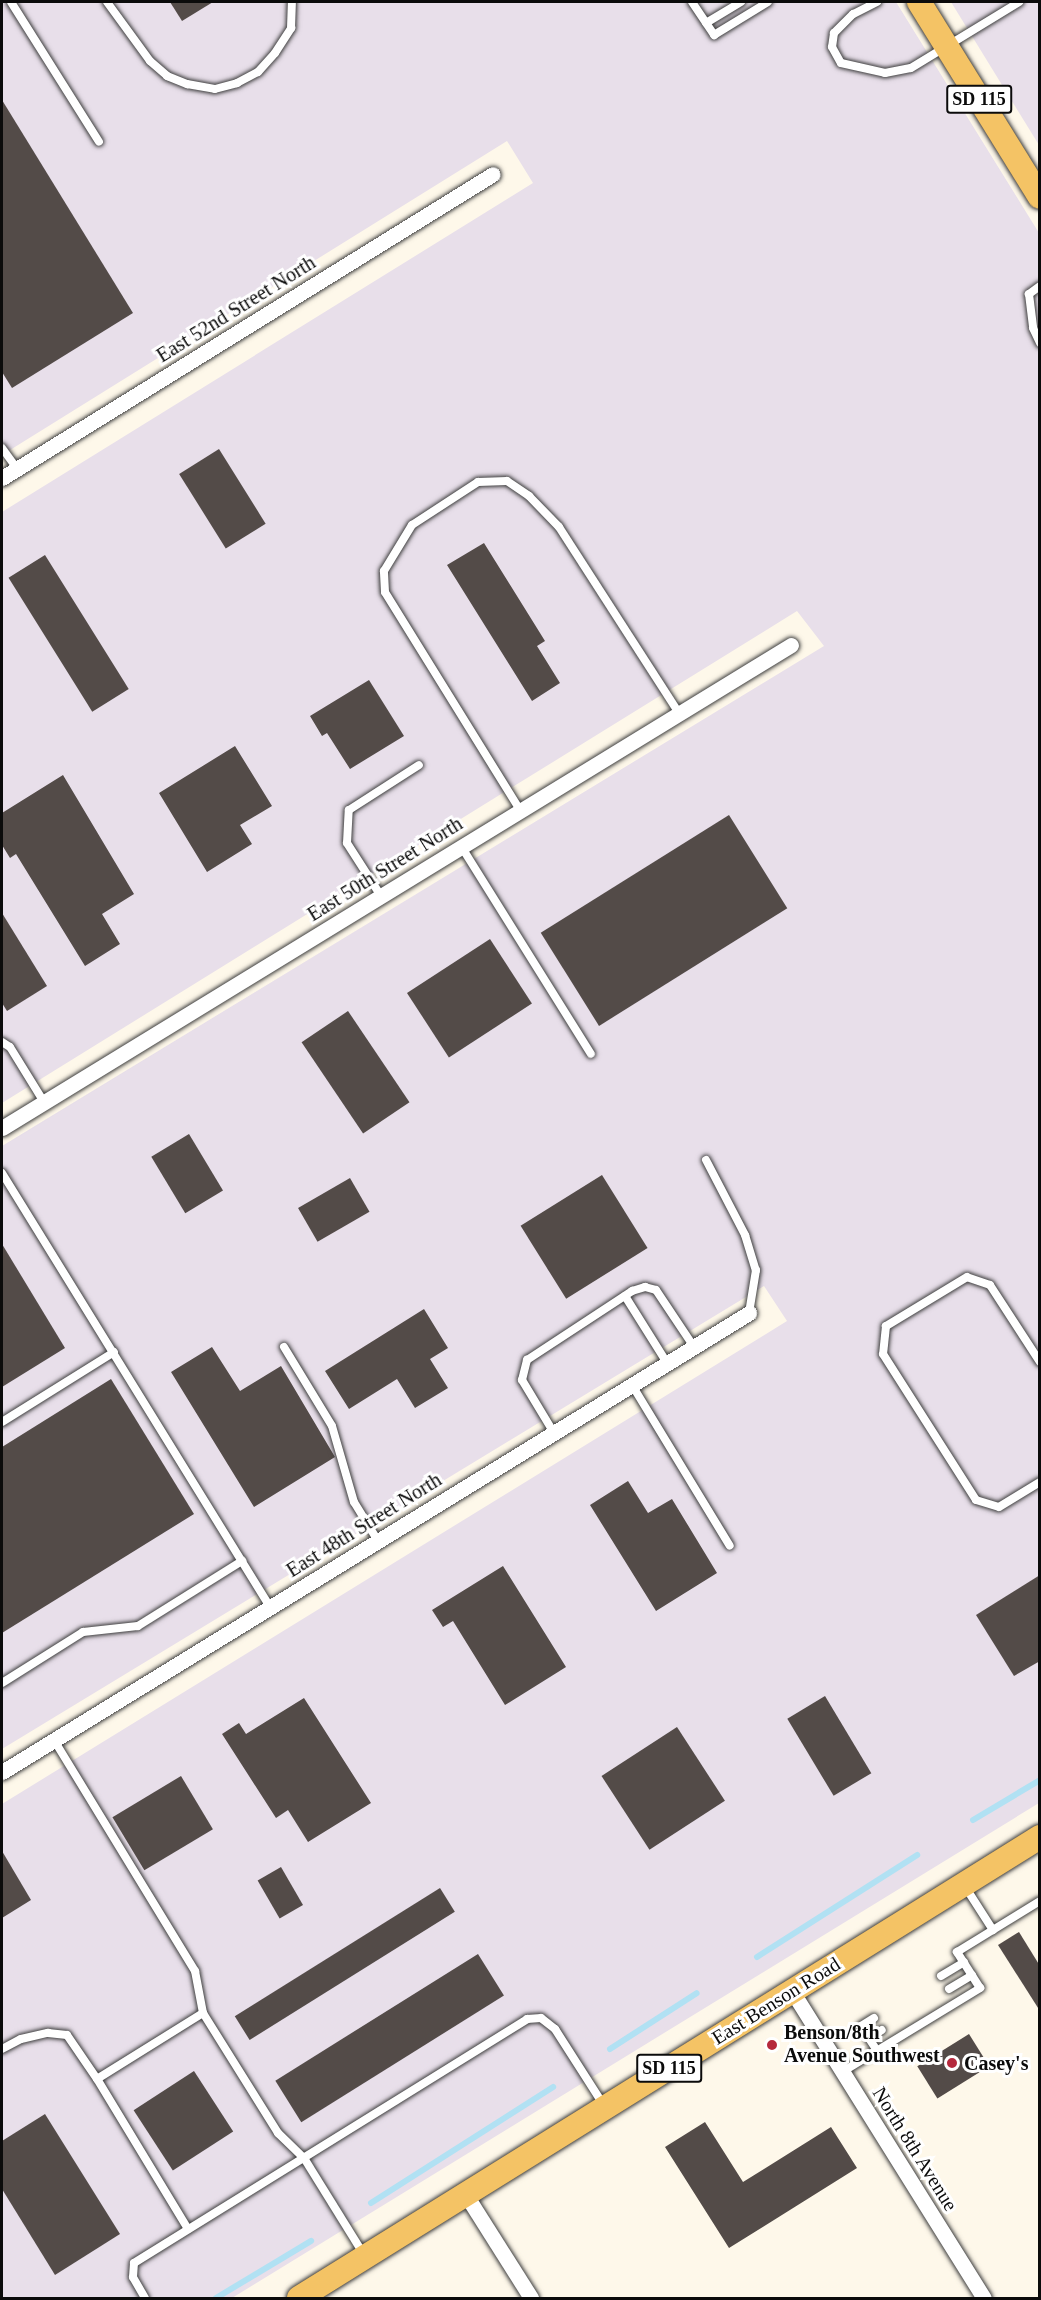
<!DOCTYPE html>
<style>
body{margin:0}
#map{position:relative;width:1041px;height:2300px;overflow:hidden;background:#fef8ea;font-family:Georgia,serif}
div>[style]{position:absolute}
.industrial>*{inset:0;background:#e8dfea}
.stream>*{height:6px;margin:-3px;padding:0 3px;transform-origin:3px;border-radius:3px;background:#b1e1f3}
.building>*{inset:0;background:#534b48;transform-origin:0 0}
.roads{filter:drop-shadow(0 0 2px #3e3e3e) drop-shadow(0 0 2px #3e3e3e)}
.lane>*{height:8px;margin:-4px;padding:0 4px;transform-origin:4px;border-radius:4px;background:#fff}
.street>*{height:15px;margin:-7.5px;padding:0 7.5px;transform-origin:7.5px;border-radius:7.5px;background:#fff}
.primary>*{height:24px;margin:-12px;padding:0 12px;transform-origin:12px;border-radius:12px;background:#f4c365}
.dots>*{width:16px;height:16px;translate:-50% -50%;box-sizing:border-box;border:3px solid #fff;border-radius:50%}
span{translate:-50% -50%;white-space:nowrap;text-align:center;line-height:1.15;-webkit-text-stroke:6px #fff;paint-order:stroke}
.shield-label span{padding:2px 4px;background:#fff;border:2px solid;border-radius:4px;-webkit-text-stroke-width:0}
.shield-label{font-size:18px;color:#0b0b0b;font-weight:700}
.street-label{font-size:20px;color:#0b0b0b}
.poi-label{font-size:20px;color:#0b0b0b;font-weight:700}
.left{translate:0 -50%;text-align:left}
.frame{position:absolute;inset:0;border:3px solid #0b0b0b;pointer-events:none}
</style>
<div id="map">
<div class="industrial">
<div style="clip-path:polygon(2px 2px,896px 2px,1039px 233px,1039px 1803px,232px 2298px,2px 2298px,2px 1804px,787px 1321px,764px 1286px,2px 1749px,2px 1146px,824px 646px,797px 611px,2px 1103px,2px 512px,533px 183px,507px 141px,2px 455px)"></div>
<div style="clip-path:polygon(951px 2px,1039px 2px,1039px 145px)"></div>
</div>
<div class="stream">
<div style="left:973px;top:1820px;width:78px;rotate:-30.8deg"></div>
<div style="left:757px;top:1957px;width:190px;rotate:-32.5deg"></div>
<div style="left:610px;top:2049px;width:103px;rotate:-32.8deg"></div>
<div style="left:371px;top:2203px;width:216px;rotate:-32.5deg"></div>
<div style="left:216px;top:2298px;width:111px;rotate:-31deg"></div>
</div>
<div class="building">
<div style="clip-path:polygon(170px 2px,213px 2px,182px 21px)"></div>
<div style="clip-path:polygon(2px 100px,133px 313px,12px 388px,2px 372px)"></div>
<div style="left:219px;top:449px;width:88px;height:47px;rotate:58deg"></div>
<div style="clip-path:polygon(484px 543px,545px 641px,537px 646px,560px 683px,532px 701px,447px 565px)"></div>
<div style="left:45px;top:555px;width:158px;height:43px;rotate:58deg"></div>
<div style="clip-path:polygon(369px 680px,404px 736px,350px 769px,327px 733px,322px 736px,310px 716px)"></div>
<div style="clip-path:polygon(235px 746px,272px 806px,240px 825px,252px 844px,207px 872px,159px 793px)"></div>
<div style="clip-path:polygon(63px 775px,134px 894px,102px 914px,120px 944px,85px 966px,16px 854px,10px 858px,2px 845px,2px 813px)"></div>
<div style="left:729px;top:815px;width:110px;height:222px;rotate:58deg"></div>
<div style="clip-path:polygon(2px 913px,47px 986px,7px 1011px,2px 1003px)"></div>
<div style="left:490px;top:939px;width:77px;height:99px;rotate:57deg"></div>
<div style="left:348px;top:1011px;width:110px;height:56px;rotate:56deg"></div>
<div style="left:189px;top:1134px;width:66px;height:44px;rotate:59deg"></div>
<div style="left:602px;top:1175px;width:86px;height:96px;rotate:58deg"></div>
<div style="left:350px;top:1178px;width:39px;height:60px;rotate:60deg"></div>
<div style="clip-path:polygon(2px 1244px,65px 1348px,2px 1387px)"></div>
<div style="clip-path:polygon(424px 1309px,448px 1348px,430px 1359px,448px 1388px,415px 1408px,397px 1379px,349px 1409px,325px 1371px)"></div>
<div style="clip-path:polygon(212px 1347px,240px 1391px,281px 1366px,335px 1457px,254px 1507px,171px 1372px)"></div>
<div style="clip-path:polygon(111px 1379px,194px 1514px,2px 1633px,2px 1447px)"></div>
<div style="clip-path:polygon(628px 1481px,648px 1513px,672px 1499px,717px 1573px,656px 1611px,590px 1505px)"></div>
<div style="clip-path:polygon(503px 1566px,566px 1667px,505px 1705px,453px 1621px,443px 1627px,432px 1610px)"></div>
<div style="clip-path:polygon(1040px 1575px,1040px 1661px,1014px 1676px,976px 1615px)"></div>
<div style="left:825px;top:1696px;width:90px;height:44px;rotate:59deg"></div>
<div style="clip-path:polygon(304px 1698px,371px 1803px,308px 1842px,288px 1810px,276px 1818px,222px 1734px,239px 1723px,246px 1734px)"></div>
<div style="left:677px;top:1727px;width:88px;height:90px;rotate:57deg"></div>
<div style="left:181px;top:1776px;width:62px;height:80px;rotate:59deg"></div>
<div style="clip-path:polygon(2px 1851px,31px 1900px,2px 1918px)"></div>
<div style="left:281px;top:1867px;width:44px;height:27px;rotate:60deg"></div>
<div style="left:440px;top:1888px;width:28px;height:242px;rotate:58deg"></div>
<div style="clip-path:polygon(1019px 1932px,1040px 1966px,1040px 2011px,998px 1945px)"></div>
<div style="left:478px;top:1954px;width:49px;height:239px;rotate:58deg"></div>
<div style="left:969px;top:2034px;width:38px;height:61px;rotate:58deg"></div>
<div style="left:194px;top:2071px;width:72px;height:72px;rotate:57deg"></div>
<div style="clip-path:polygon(45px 2114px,120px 2234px,55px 2275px,2px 2189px,2px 2141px)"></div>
<div style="clip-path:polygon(705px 2122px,743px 2182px,831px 2127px,857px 2168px,729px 2248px,665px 2147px)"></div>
</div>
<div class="roads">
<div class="lane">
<div style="left:11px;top:2px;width:165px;rotate:57.8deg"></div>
<div style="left:107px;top:2px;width:73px;rotate:53.9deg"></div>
<div style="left:150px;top:61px;width:23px;rotate:41deg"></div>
<div style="left:167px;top:76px;width:22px;rotate:22deg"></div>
<div style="left:187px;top:84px;width:28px;rotate:10deg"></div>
<div style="left:215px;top:89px;width:23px;rotate:-15deg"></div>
<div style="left:237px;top:83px;width:24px;rotate:-28deg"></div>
<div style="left:258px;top:72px;width:25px;rotate:-48deg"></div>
<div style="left:275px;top:53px;width:30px;rotate:-57deg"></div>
<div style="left:291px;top:28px;width:26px;rotate:-88deg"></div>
<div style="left:692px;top:2px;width:40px;rotate:56deg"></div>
<div style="left:714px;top:35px;width:63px;rotate:-31.4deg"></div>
<div style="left:877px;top:2px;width:27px;rotate:153deg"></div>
<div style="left:853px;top:14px;width:27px;rotate:135deg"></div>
<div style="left:834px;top:33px;width:14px;rotate:98deg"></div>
<div style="left:832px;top:47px;width:18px;rotate:61deg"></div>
<div style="left:841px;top:63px;width:45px;rotate:12.8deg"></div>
<div style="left:885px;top:73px;width:26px;rotate:-11deg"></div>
<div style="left:911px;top:68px;width:127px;rotate:-31.4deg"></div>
<div style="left:706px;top:23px;width:41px;rotate:-31deg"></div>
<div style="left:1040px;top:286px;width:14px;rotate:144deg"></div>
<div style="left:1029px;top:294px;width:34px;rotate:83deg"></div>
<div style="left:1033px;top:328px;width:17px;rotate:65deg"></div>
<div style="left:2px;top:448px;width:26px;rotate:54deg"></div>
<div style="left:520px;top:810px;width:256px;rotate:-121.8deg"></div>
<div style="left:385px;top:592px;width:21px;rotate:-93deg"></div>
<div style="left:384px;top:571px;width:54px;rotate:-58.7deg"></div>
<div style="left:412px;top:525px;width:79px;rotate:-33.1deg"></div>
<div style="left:478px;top:482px;width:29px;rotate:-2deg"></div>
<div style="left:507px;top:481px;width:27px;rotate:34deg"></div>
<div style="left:529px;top:496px;width:43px;rotate:45.9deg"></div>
<div style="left:559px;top:527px;width:221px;rotate:57.2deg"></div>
<div style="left:461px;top:846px;width:245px;rotate:58deg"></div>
<div style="left:381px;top:896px;width:63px;rotate:-122.7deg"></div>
<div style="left:347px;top:843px;width:33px;rotate:-87deg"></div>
<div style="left:349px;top:810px;width:83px;rotate:-32.7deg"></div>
<div style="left:2px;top:1042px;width:9px;rotate:32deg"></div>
<div style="left:10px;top:1047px;width:65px;rotate:58.3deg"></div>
<div style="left:706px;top:1160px;width:85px;rotate:62.5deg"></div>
<div style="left:745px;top:1235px;width:37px;rotate:73deg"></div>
<div style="left:756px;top:1270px;width:44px;rotate:99.2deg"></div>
<div style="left:2px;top:1173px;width:510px;rotate:58.3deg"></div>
<div style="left:625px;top:1296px;width:79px;rotate:57.9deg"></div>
<div style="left:284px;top:1347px;width:92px;rotate:58.7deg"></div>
<div style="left:332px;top:1426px;width:79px;rotate:73.9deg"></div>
<div style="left:354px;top:1502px;width:46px;rotate:58.4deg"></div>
<div style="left:1040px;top:1362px;width:92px;rotate:-123deg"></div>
<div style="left:990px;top:1285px;width:24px;rotate:-161deg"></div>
<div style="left:967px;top:1277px;width:95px;rotate:148.8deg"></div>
<div style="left:886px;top:1326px;width:28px;rotate:96deg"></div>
<div style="left:883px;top:1354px;width:173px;rotate:57.5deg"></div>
<div style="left:976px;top:1500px;width:24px;rotate:17deg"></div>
<div style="left:999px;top:1507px;width:48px;rotate:-31.4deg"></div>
<div style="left:632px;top:1385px;width:188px;rotate:58.7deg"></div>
<div style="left:2px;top:1422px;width:132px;rotate:-32deg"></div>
<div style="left:554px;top:1433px;width:62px;rotate:-121.1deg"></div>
<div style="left:522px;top:1380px;width:21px;rotate:-76deg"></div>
<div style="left:527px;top:1360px;width:126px;rotate:-33.3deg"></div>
<div style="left:632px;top:1291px;width:14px;rotate:-17deg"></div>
<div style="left:645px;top:1287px;width:11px;rotate:15deg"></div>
<div style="left:656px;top:1290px;width:69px;rotate:56.3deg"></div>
<div style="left:2px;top:1683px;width:96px;rotate:-32.2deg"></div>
<div style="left:83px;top:1632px;width:55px;rotate:-6.2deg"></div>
<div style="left:138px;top:1626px;width:123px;rotate:-32deg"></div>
<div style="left:54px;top:1740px;width:271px;rotate:58.6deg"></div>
<div style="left:195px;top:1971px;width:43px;rotate:79.2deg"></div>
<div style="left:966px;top:1888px;width:50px;rotate:57.3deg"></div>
<div style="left:941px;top:1976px;width:27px;rotate:-31deg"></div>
<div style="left:949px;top:1989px;width:27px;rotate:-31deg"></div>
<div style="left:874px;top:2018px;width:15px;rotate:148deg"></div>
<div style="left:861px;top:2026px;width:30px;rotate:57deg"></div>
<div style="left:869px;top:2038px;width:15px;rotate:-32deg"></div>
<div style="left:2px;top:2049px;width:21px;rotate:-28deg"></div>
<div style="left:21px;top:2039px;width:28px;rotate:-13deg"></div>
<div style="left:48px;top:2033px;width:19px;rotate:6deg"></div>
<div style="left:67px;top:2035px;width:53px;rotate:55.7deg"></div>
<div style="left:842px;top:2072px;width:162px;rotate:-31.3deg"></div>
<div style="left:980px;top:1988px;width:43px;rotate:-122.6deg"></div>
<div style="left:957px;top:1952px;width:97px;rotate:-31.6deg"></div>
<div style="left:188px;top:2229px;width:175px;rotate:-121.2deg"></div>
<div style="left:97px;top:2079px;width:125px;rotate:-31.9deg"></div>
<div style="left:203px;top:2013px;width:142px;rotate:58deg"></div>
<div style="left:278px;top:2133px;width:36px;rotate:44deg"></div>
<div style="left:304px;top:2158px;width:112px;rotate:58.2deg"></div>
<div style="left:145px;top:2298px;width:24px;rotate:-120deg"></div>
<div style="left:133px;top:2277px;width:14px;rotate:-86deg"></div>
<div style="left:134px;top:2263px;width:463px;rotate:-31.8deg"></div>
<div style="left:527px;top:2019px;width:14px;rotate:-4deg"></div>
<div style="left:541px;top:2018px;width:18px;rotate:38deg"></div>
<div style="left:555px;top:2029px;width:89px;rotate:57.4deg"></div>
</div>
<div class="street">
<div style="left:2px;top:478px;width:577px;rotate:-31.76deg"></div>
<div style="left:2px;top:1128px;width:925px;rotate:-31.47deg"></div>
<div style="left:2px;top:1772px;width:877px;rotate:-31.57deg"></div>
<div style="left:792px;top:1991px;width:362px;rotate:58deg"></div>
<div style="left:466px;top:2195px;width:122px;rotate:57.7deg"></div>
</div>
<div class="primary">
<div style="left:919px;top:2px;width:229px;rotate:58.2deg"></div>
<div style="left:299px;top:2298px;width:873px;rotate:-31.89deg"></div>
</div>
</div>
<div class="dots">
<div style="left:772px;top:2045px;background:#b5293d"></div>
<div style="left:952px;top:2063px;background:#b5293d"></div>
</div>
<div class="shield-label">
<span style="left:979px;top:99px">SD 115</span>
<span style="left:669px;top:2068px">SD 115</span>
</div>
<div class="street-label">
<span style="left:236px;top:309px;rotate:-32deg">East 52nd Street North</span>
<span style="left:385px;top:869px;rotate:-32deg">East 50th Street North</span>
<span style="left:364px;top:1525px;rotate:-32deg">East 48th Street North</span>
<span style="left:776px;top:2001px;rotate:-32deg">East Benson Road</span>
<span style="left:915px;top:2149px;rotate:58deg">North 8th Avenue</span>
</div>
<div class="poi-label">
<span class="left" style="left:784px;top:2044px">Benson/8th<br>Avenue Southwest</span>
<span class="left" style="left:964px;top:2063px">Casey's</span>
</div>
<div class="frame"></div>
</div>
